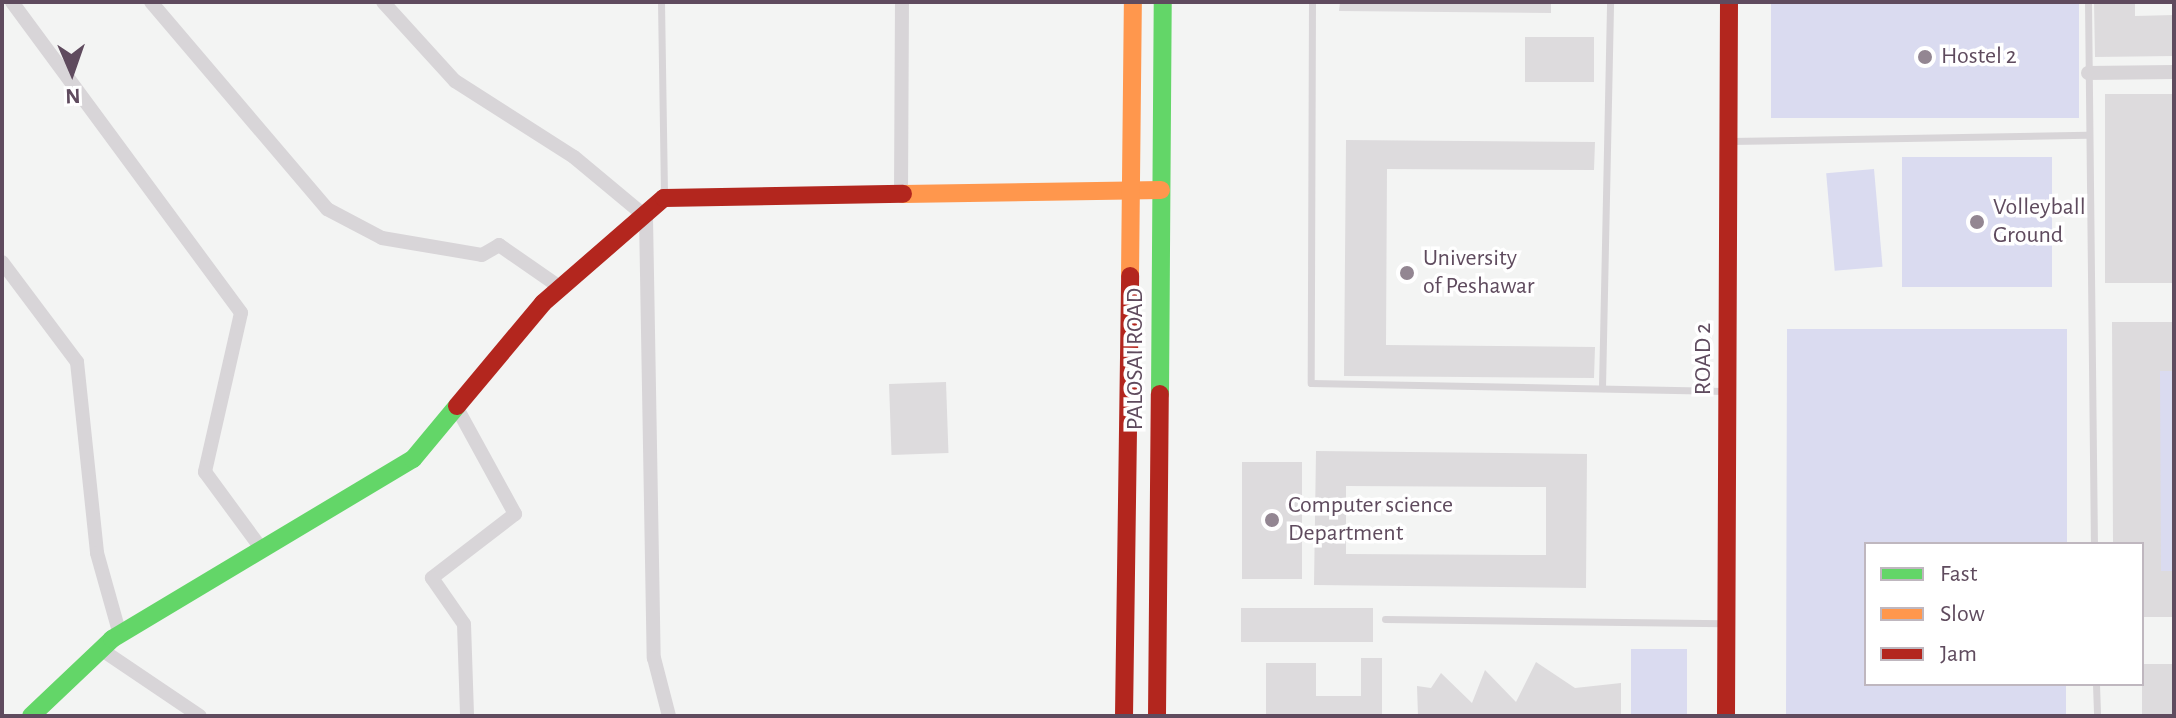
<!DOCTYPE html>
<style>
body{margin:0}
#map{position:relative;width:2176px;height:718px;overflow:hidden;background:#f3f4f3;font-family:"Alegreya Sans",sans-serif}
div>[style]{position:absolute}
.green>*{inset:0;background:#dadbf0;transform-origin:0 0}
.building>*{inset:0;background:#dddbdd;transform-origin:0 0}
.lane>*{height:7px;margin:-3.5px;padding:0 3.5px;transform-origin:3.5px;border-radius:3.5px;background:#d8d5d8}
.street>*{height:14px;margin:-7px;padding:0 7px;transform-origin:7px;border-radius:7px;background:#d8d5d8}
.fast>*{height:18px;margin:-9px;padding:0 9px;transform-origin:9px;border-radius:9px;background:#63d668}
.slow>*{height:18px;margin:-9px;padding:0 9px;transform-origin:9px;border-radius:9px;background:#ff974d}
.jam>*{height:18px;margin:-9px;padding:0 9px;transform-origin:9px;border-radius:9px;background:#b3261e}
.dots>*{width:22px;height:22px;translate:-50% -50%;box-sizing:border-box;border:4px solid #fff;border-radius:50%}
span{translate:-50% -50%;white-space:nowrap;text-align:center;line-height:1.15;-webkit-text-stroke:7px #fff;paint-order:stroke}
.poi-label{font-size:24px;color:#5f4b5e}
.left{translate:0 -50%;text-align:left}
.street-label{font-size:24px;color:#5f4b5e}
.frame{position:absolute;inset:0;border:4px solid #5f4b5e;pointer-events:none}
.legend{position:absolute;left:1864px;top:542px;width:280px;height:144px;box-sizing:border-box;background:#fff;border:2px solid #bfb7bf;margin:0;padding:10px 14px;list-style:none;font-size:24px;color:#5f4b5e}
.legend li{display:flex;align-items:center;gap:16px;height:40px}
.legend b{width:40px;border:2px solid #bfb7bf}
.north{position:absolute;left:32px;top:32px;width:80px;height:80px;-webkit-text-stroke:6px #fff;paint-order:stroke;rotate:178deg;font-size:22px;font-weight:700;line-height:32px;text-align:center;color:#5f4b5e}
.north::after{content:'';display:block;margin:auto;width:28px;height:36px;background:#5f4b5e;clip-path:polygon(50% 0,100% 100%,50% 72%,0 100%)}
</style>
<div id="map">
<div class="green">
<div style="left:1771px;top:2px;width:308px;height:116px"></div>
<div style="left:2052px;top:157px;width:130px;height:150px;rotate:90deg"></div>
<div style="left:1874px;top:169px;width:98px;height:48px;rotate:85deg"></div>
<div style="clip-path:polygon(1787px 329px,2067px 329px,2067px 544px,1866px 544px,1866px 684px,2066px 684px,2066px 716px,1786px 716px)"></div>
<div style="left:2160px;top:371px;width:14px;height:200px"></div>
<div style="left:1631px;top:649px;width:56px;height:67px"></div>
</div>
<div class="building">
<div style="clip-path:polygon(1340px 2px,1551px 2px,1551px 13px,1339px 11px)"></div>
<div style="clip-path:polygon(2094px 2px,2135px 2px,2135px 16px,2174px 15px,2174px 56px,2095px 57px)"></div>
<div style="left:1525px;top:37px;width:69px;height:45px"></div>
<div style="left:2105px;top:94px;width:69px;height:189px"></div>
<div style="clip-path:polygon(1346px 140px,1595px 142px,1594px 170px,1387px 169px,1386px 345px,1595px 347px,1594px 378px,1344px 376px)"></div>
<div style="clip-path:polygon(2112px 322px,2174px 322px,2174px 371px,2160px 371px,2161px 571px,2174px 571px,2174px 617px,2142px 617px,2142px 544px,2113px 544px)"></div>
<div style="left:946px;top:382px;width:71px;height:57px;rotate:88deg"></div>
<div style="clip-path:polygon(evenodd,1316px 451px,1587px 454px,1586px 588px,1314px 585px,1316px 451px,1346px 486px,1546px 487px,1546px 555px,1346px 554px,1346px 486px)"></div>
<div style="left:1242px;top:462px;width:60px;height:117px"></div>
<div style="left:1373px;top:608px;width:34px;height:132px;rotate:90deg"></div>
<div style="clip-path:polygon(1361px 658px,1382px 658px,1382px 716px,1266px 716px,1266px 663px,1316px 663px,1316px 696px,1361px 696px)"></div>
<div style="clip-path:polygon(1536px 662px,1575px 688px,1621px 683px,1621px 716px,1418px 716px,1417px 686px,1431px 688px,1441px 673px,1472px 703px,1485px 670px,1516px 702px)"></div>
<div style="left:2174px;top:664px;width:52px;height:32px;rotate:90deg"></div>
</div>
<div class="lane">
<div style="left:661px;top:2px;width:194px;rotate:89.1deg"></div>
<div style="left:1312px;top:2px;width:381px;rotate:90.2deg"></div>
<div style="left:1311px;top:383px;width:414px;rotate:1.1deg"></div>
<div style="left:2088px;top:2px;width:542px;rotate:89.37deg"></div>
<div style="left:1730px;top:141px;width:357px;rotate:-1deg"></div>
<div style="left:1602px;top:388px;width:386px;rotate:-88.8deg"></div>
<div style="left:1385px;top:619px;width:339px;rotate:0.7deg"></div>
<div style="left:2096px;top:684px;width:32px;rotate:88deg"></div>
</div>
<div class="street">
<div style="left:12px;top:2px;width:386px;rotate:53.6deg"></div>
<div style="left:241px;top:313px;width:163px;rotate:102.8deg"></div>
<div style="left:205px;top:472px;width:93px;rotate:53.7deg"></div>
<div style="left:151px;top:2px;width:272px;rotate:49.6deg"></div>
<div style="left:327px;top:209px;width:62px;rotate:27.8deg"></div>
<div style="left:382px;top:238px;width:101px;rotate:9.6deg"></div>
<div style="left:482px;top:255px;width:20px;rotate:-30deg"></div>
<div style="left:499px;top:245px;width:75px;rotate:34.7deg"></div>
<div style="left:383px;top:2px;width:107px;rotate:47.7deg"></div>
<div style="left:455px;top:81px;width:141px;rotate:32.6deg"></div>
<div style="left:574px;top:157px;width:94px;rotate:39.8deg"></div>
<div style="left:646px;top:217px;width:441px;rotate:89deg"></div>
<div style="left:654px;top:658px;width:60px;rotate:75.5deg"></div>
<div style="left:2088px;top:73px;width:86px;rotate:-0.7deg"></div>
<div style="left:901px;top:192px;width:190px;rotate:-89.7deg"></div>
<div style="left:2px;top:262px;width:125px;rotate:53.1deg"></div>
<div style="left:77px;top:362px;width:192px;rotate:84deg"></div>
<div style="left:97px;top:553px;width:85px;rotate:74.3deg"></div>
<div style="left:457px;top:408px;width:121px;rotate:61.3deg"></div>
<div style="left:515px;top:514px;width:105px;rotate:142.4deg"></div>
<div style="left:432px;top:578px;width:56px;rotate:55.2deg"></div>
<div style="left:464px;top:624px;width:92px;rotate:88.1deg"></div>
<div style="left:102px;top:650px;width:118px;rotate:34deg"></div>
</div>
<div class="fast">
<div style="left:1160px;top:394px;width:392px;rotate:-89.6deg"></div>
<div style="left:31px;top:716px;width:112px;rotate:-43.5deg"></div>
<div style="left:112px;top:639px;width:351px;rotate:-30.9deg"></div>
<div style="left:413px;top:459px;width:69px;rotate:-50.3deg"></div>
</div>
<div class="slow">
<div style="left:903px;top:194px;width:258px;rotate:-0.9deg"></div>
<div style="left:1130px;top:276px;width:274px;rotate:-89.4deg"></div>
</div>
<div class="jam">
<div style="left:457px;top:406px;width:134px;rotate:-50.1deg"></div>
<div style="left:543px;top:303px;width:160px;rotate:-41deg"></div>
<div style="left:664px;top:198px;width:239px;rotate:-1deg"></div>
<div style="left:1124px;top:716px;width:440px;rotate:-89.2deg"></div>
<div style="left:1157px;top:716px;width:322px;rotate:-89.5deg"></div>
<div style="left:1726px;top:716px;width:714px;rotate:-89.76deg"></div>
</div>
<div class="dots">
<div style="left:1925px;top:57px;background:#938692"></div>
<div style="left:1977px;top:222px;background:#938692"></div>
<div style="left:1407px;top:273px;background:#938692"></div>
<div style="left:1272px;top:520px;background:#938692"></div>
</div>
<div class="poi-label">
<span class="left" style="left:1941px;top:57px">Hostel 2</span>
<span class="left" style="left:1993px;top:222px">Volleyball<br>Ground</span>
<span class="left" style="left:1423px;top:273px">University<br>of Peshawar</span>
<span class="left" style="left:1288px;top:520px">Computer science<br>Department</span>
</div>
<div class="street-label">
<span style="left:1136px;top:359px;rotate:-90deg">PALOSAI ROAD</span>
<span style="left:1704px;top:359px;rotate:-90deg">ROAD 2</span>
</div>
<div class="frame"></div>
<ul class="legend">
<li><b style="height:10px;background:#63d668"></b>Fast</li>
<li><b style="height:10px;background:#ff974d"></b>Slow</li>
<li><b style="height:10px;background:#b3261e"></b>Jam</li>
</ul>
<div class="north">N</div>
</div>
